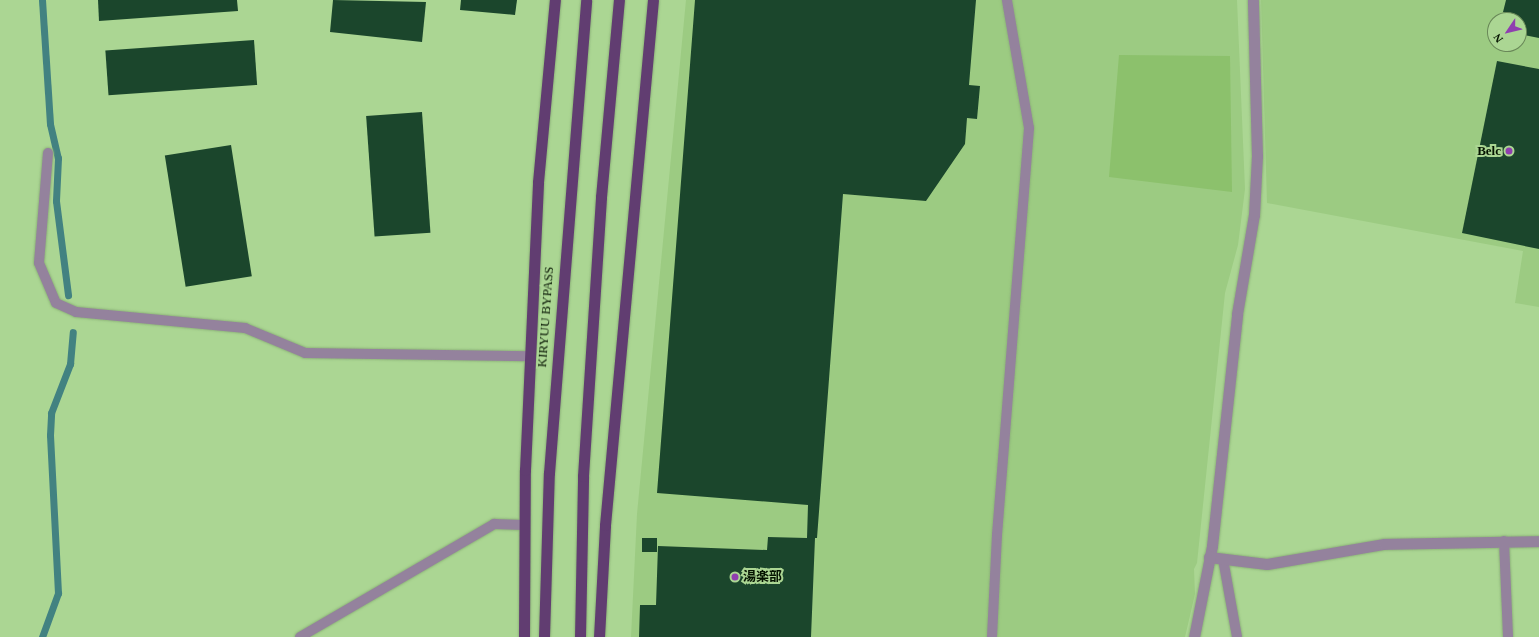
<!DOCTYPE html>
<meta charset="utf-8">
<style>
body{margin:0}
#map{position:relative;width:1539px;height:637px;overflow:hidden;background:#abd693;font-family:"Times New Roman","Noto Sans JP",serif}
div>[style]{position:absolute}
.built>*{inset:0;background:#9ccb82}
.green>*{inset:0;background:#8cc16c}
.stream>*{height:7px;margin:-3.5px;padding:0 3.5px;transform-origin:3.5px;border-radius:3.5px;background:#428281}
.building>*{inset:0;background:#1b462c;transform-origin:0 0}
.roads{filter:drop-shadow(0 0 1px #8db379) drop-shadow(0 0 1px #8db379)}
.service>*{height:10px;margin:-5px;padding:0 5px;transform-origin:5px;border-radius:5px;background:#94829d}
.minor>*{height:11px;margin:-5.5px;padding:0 5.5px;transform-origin:5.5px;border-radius:5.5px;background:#94829d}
.trunk>*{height:11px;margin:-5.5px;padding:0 5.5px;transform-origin:5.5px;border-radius:5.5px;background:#613d71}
.dots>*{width:11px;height:11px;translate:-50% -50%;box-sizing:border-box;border:2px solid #abd693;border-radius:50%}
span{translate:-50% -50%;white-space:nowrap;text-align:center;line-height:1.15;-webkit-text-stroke:4px #abd693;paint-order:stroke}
.poi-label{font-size:13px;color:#051300;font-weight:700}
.right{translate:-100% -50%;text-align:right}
.left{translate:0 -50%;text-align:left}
.street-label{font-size:13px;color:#051300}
.north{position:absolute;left:1487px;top:12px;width:40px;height:40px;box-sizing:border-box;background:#abd693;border:1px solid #698858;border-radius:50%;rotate:235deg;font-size:11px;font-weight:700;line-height:16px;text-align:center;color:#051300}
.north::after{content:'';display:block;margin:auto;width:14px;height:18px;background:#8f3faf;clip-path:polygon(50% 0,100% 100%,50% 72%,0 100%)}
</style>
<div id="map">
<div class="built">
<div style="clip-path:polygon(686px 0,1237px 0,1245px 189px,1238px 245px,1225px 293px,1197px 563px,1194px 569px,1195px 594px,1185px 637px,631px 637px,637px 514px)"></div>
<div style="clip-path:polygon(evenodd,1261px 0,1539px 0,1539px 307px,1515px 303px,1523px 251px,1267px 203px,1261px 0,1495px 20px,1519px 20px,1519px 44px,1495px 44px,1495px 20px)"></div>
</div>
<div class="green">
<div style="clip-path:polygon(1119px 55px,1230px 56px,1232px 192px,1109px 177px)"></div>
</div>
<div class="stream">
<div style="left:42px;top:0;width:124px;rotate:86.3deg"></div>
<div style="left:50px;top:124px;width:35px;rotate:77deg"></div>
<div style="left:58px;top:158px;width:43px;rotate:92.7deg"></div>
<div style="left:56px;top:201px;width:95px;rotate:82.7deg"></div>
<div style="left:42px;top:637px;width:47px;rotate:-70deg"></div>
<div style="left:58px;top:593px;width:158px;rotate:-92.9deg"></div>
<div style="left:50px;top:435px;width:22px;rotate:-87deg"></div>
<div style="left:51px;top:413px;width:53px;rotate:-68.8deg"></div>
<div style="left:70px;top:364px;width:32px;rotate:-85deg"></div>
</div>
<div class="building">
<div style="clip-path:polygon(98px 0,237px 0,238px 11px,99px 21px)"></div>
<div style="clip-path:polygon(333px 0,426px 2px,422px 42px,330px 32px)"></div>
<div style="clip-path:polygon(461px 0,517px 0,515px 15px,460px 10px)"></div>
<div style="clip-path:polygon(695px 0,976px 0,969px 85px,980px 86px,977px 119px,967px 118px,965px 144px,926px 201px,843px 194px,817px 538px,815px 538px,811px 637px,639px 637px,640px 605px,656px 605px,658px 546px,767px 550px,768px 537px,807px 538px,808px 505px,657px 493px)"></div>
<div style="clip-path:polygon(1506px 0,1539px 0,1539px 38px,1519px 34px,1519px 16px,1503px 12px)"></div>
<div style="left:254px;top:40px;width:45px;height:149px;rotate:86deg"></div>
<div style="clip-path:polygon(1497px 61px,1539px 69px,1539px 249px,1462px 233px)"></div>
<div style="left:422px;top:112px;width:121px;height:56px;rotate:86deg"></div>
<div style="left:231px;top:145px;width:133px;height:67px;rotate:81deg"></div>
<div style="left:642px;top:538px;width:15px;height:14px"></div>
</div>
<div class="roads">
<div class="service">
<div style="left:48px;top:153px;width:110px;rotate:94.7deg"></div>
<div style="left:39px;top:263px;width:43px;rotate:67deg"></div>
<div style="left:56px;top:303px;width:22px;rotate:24deg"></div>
<div style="left:76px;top:312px;width:170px;rotate:5.4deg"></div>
<div style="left:245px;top:328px;width:65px;rotate:22.6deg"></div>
<div style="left:305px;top:353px;width:225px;rotate:0.8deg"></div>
<div style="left:1504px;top:541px;width:96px;rotate:87.6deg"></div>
<div style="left:1223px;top:559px;width:79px;rotate:79.8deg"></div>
<div style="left:300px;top:637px;width:225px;rotate:-30.2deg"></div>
<div style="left:494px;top:524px;width:30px;rotate:2deg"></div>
<div style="left:992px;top:637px;width:102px;rotate:-87.2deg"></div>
<div style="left:997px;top:535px;width:408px;rotate:-85.5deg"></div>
<div style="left:1029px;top:128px;width:130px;rotate:-99.8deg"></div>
</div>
<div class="minor">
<div style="left:1209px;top:557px;width:58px;rotate:6.9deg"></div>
<div style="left:1267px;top:564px;width:119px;rotate:-9.7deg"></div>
<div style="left:1384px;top:544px;width:155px;rotate:-1.1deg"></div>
<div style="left:1194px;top:637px;width:93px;rotate:-78.8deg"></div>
<div style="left:1212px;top:546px;width:233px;rotate:-83.8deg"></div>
<div style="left:1237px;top:314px;width:100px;rotate:-80.3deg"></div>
<div style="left:1254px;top:215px;width:59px;rotate:-87.1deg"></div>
<div style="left:1257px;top:156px;width:156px;rotate:-91.5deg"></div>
</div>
<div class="trunk">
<div style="left:524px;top:637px;width:167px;rotate:-89.7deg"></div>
<div style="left:525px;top:470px;width:288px;rotate:-87.4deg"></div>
<div style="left:538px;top:182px;width:183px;rotate:-84.7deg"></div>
<div style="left:544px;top:637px;width:164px;rotate:-88.3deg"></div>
<div style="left:549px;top:473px;width:474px;rotate:-85.5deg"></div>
<div style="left:580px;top:637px;width:161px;rotate:-88.9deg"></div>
<div style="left:583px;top:476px;width:280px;rotate:-86.3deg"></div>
<div style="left:601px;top:197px;width:198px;rotate:-84.8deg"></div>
<div style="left:599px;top:637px;width:112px;rotate:-86.9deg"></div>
<div style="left:605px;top:525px;width:527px;rotate:-84.78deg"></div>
</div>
</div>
<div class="dots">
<div style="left:1509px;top:151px;background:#8f3faf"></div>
<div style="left:735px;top:577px;background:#8f3faf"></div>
</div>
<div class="poi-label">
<span class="right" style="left:1501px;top:151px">Belc</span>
<span class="left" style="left:743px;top:577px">湯楽部</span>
</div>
<div class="street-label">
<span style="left:546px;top:317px;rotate:-86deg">KIRYUU BYPASS</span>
</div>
<div class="north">N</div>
</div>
